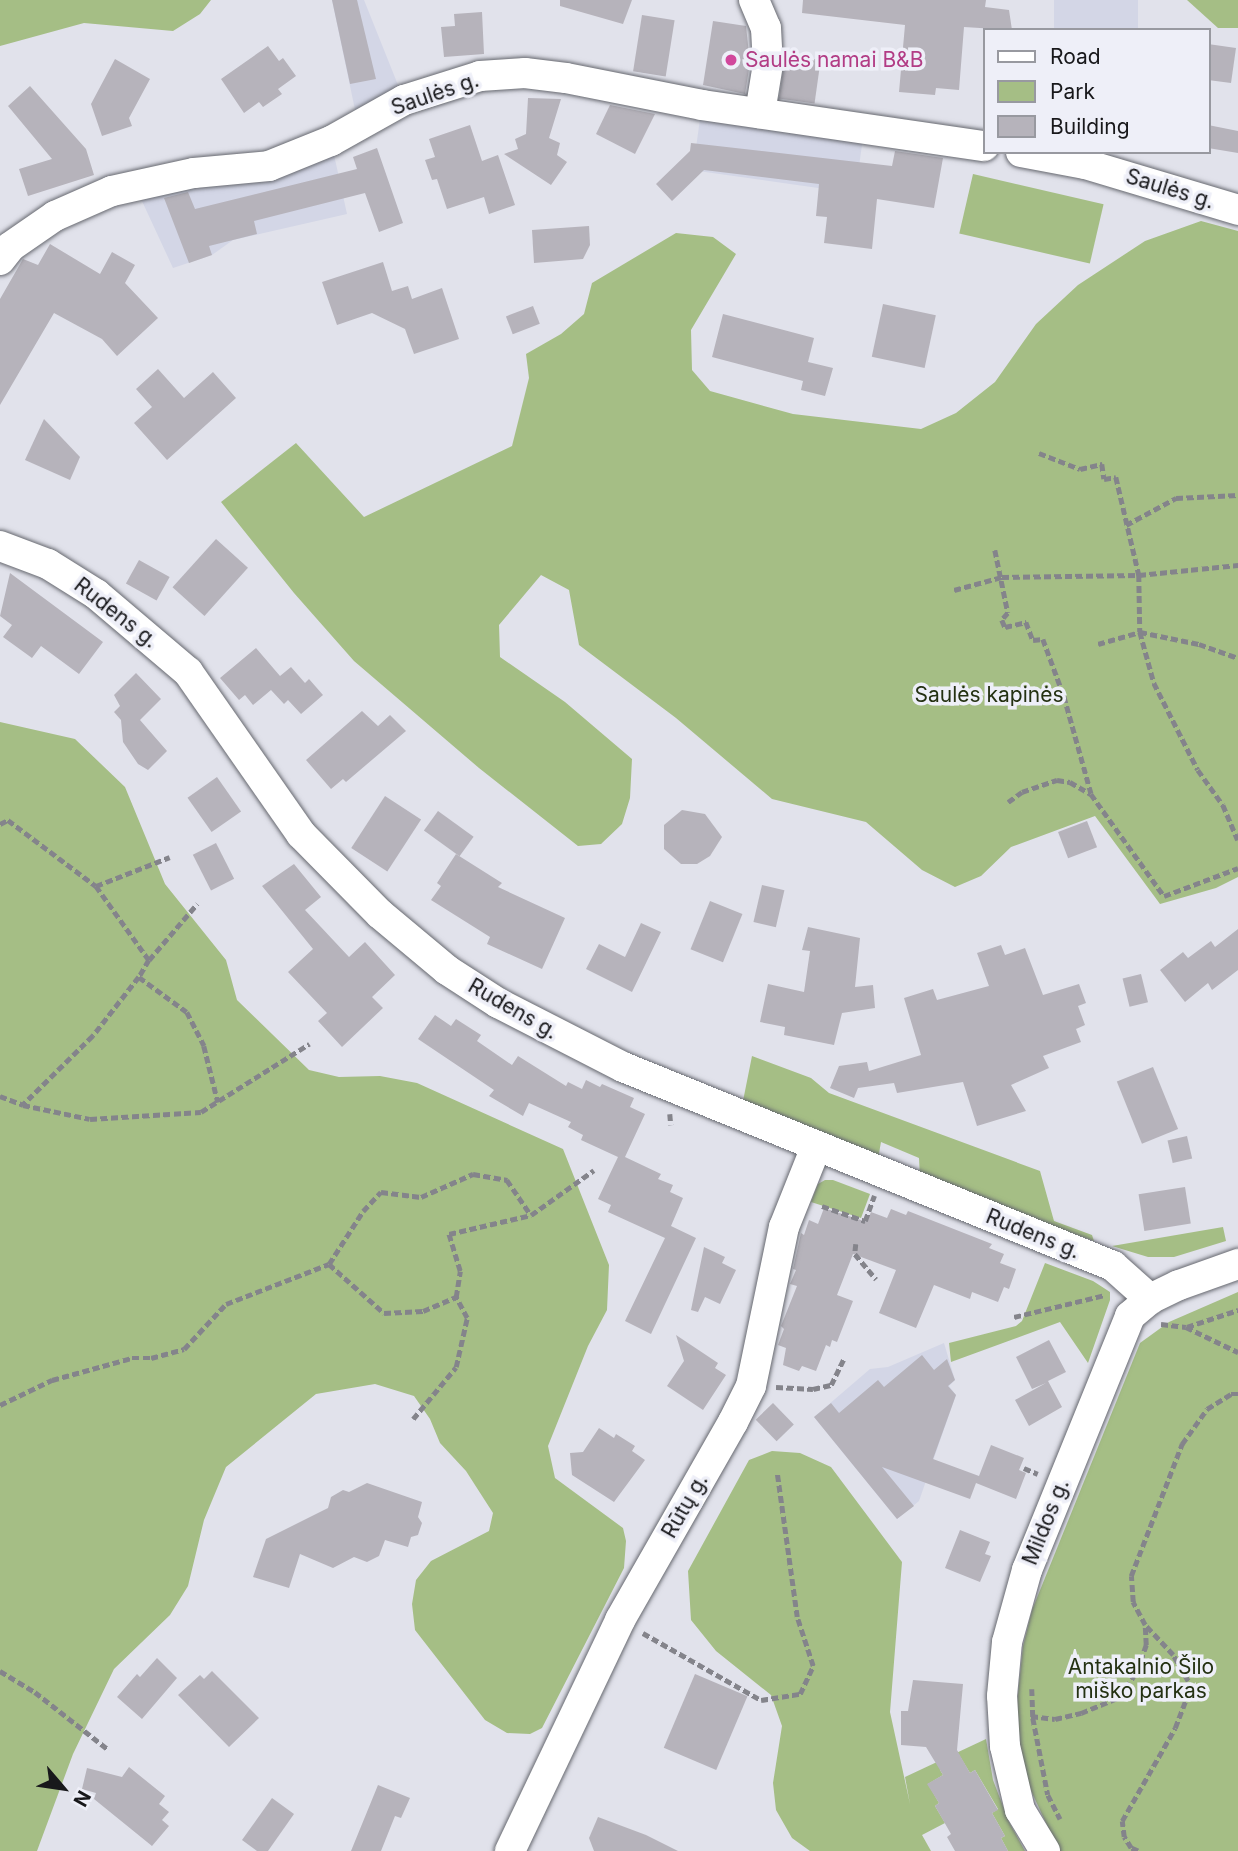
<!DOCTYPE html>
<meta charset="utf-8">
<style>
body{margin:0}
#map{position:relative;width:1238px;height:1851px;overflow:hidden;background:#e1e2eb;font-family:Inter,sans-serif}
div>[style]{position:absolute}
.built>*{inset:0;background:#d3d6e6;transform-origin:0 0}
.green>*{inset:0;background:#a5be85;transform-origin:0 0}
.building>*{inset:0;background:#b6b3bb;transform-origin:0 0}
.path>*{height:4.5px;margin-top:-2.25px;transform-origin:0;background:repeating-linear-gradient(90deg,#84848b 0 7px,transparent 0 10.5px)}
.roads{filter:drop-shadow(0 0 2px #66686f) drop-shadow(0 0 2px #66686f)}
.street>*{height:30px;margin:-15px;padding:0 15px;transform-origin:15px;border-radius:15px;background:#fff}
.dots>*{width:19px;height:19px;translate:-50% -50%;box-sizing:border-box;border:4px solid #eeeff8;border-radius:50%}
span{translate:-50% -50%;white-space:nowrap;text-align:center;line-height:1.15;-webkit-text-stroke:7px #eeeff8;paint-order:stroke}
.hotel-label{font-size:21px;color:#b23c85}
.left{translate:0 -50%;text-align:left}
.street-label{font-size:21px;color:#18181b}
.park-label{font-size:21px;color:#243112}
.legend{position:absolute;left:983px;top:28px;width:228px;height:126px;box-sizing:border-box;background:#eeeff8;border:2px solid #9899a0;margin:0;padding:9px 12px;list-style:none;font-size:21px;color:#18181b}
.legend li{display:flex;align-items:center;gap:14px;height:35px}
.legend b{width:35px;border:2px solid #9899a0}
.north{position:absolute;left:28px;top:1753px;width:70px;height:70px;-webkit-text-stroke:5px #eeeff8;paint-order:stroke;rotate:119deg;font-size:19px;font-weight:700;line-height:28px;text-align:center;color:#18181b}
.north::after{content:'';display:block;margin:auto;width:24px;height:32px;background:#18181b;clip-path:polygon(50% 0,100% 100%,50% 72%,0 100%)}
</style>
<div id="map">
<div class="built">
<div style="clip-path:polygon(332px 0,364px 0,404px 100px,358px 124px)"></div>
<div style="left:1054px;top:0;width:84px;height:30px"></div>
<div style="left:702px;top:105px;width:164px;height:66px;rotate:8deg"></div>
<div style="clip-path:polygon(331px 141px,347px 214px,233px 240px,212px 255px,173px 268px,135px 186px)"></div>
<div style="clip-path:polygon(944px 1343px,955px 1380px,949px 1386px,956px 1395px,919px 1501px,897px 1519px,814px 1417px,870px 1369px,888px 1367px)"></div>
</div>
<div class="green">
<div style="clip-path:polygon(0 0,211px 0,200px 14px,173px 31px,84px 23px,0 46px)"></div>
<div style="clip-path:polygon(1187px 0,1238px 0,1238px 28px,1218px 28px)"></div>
<div style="left:973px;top:174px;width:134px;height:61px;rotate:13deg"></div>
<div style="clip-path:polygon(1201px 221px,1238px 231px,1238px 877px,1216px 888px,1160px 904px,1095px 816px,1011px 847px,981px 876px,955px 887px,922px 870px,866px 822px,772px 799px,676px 718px,579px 645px,569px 590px,541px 575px,499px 625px,500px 657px,565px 702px,632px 759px,630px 798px,622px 824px,601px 844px,578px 846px,479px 768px,354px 661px,294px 593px,221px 502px,296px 443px,364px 517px,512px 446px,529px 378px,526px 354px,561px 334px,584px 314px,592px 283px,676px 233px,713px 237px,736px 254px,691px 330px,692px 370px,710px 391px,793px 414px,921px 429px,956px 413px,995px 382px,1036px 324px,1078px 285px,1145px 241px)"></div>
<div style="clip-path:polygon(0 722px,75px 739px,125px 787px,165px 884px,226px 960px,237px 1000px,309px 1070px,339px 1077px,380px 1076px,417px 1083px,563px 1149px,609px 1265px,607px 1310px,588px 1346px,548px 1446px,555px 1478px,623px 1528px,626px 1541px,624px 1568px,542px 1728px,530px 1734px,507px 1733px,485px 1720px,415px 1630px,412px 1604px,416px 1580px,431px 1561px,489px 1531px,493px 1513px,466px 1471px,440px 1443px,430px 1419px,414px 1396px,375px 1384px,316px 1394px,226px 1467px,204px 1520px,188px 1586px,170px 1615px,114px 1669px,73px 1754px,37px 1851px,0 1851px)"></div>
<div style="clip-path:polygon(752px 1056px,811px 1078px,829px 1093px,1040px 1171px,1054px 1221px,1092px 1235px,1094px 1241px,920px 1178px,919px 1158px,881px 1142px,878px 1159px,743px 1101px)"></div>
<div style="clip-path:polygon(825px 1180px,833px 1180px,870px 1194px,861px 1218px,811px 1202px,818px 1184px)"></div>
<div style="clip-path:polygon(1223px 1227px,1226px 1241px,1174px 1257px,1148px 1257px,1112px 1246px)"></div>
<div style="clip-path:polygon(1045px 1263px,1093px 1281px,1110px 1292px,1110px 1300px,1088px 1363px,1060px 1322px,951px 1362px,949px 1343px,1016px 1326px,1022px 1321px)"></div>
<div style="clip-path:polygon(1238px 1292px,1238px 1851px,1059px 1851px,1027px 1782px,1021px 1759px,1017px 1703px,1023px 1646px,1032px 1610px,1140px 1343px,1169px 1322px)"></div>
<div style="clip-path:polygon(772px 1451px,800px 1453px,831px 1467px,902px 1562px,890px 1712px,910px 1804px,905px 1777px,986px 1739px,993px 1780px,1009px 1822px,1025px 1851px,1008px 1851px,1001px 1838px,1005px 1836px,992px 1813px,998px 1809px,975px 1770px,970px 1773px,961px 1758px,940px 1770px,943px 1775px,928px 1784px,939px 1803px,935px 1806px,945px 1823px,922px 1835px,931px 1851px,810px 1851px,792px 1838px,776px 1810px,773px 1783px,782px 1726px,771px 1695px,716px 1651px,691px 1620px,688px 1571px,749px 1460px)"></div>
</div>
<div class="building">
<div style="clip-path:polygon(332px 0,357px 0,376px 79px,350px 84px)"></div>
<div style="clip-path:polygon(560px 0,632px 0,623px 24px,560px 6px)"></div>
<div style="clip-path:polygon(803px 0,986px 0,985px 7px,1009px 10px,1012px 30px,964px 27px,959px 90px,936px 88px,935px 95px,899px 92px,905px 25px,802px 13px)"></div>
<div style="clip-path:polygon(482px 12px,484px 54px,444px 57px,441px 27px,455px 26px,454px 14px)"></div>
<div style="left:642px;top:15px;width:33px;height:57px;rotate:9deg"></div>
<div style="clip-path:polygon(713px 21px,746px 26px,750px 63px,745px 94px,703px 85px)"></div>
<div style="clip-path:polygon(1208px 44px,1236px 48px,1231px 83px,1208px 80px)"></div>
<div style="clip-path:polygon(268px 46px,279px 61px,283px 58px,296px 76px,278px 89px,282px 94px,263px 107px,259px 102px,244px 113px,221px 79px)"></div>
<div style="left:785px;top:55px;width:36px;height:44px;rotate:8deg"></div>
<div style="clip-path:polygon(115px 59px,150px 79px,129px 118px,132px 126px,102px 136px,91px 104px)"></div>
<div style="clip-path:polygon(30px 86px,86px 149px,94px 175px,28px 196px,19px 169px,52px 159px,8px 106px)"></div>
<div style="clip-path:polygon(528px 98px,561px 99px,549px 138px,560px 143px,557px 155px,567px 162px,551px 185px,504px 154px,518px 149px,515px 139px,526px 134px)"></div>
<div style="clip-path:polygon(610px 105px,655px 114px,635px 154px,596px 134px)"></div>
<div style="clip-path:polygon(470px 125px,482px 161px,498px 155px,515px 205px,489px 214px,484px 197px,447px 209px,437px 179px,432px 180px,425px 160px,435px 157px,429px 139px)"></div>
<div style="clip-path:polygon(1208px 125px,1238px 131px,1238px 153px,1208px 148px)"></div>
<div style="clip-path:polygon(691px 143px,892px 166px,895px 151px,943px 158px,934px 208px,877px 199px,872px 249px,824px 243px,827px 217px,816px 216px,819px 184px,704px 170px,672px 201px,656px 184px,690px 151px)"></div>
<div style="clip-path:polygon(377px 148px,403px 223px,379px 232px,365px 193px,254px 221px,257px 234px,209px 246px,212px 255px,189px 263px,164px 198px,188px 192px,195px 209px,357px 169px,353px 157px)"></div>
<div style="clip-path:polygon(589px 226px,590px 245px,583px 259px,534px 263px,532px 230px)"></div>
<div style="clip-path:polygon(50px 244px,100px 274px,112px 252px,135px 265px,125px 283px,158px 318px,117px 356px,102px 339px,54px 313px,0 405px,0 299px,23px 259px,38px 265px)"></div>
<div style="clip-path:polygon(383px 262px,392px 291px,408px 286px,412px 299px,442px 288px,459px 339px,414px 354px,405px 329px,372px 313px,337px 325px,322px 282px)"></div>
<div style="left:883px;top:304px;width:54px;height:54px;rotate:12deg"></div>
<div style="left:533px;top:306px;width:19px;height:29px;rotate:69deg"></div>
<div style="clip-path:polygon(723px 314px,814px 338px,808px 362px,833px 368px,825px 396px,801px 390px,803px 381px,712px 357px)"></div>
<div style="clip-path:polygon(158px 369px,184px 398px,213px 372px,236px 398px,167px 460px,134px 423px,152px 407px,136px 389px)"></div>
<div style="clip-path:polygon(44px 419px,80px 457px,70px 480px,25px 460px)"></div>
<div style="left:216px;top:539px;width:43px;height:65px;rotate:42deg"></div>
<div style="left:139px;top:560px;width:35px;height:27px;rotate:29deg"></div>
<div style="clip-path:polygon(10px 573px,103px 642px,79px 674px,41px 646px,32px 658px,3px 637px,12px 625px,0 616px)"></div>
<div style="clip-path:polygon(256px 648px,280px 676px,291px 667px,305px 683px,309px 679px,323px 695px,301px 714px,288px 700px,284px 704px,271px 690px,253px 705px,245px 695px,239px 700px,220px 678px)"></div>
<div style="clip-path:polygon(136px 673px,161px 699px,140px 720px,167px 751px,148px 770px,138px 764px,123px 742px,121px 720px,114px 712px,120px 706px,114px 695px)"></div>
<div style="clip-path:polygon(362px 711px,378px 726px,390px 715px,406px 731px,346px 782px,343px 779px,331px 789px,306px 760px)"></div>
<div style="left:217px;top:777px;width:42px;height:36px;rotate:55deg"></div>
<div style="left:385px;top:796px;width:43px;height:62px;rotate:33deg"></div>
<div style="clip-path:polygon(682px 810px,705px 814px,722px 837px,710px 856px,697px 864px,681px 864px,664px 849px,664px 825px)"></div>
<div style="left:438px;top:811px;width:44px;height:24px;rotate:36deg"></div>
<div style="left:1087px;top:821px;width:28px;height:31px;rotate:69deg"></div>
<div style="left:216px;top:843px;width:40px;height:26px;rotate:63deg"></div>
<div style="clip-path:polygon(456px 854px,502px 883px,498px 887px,565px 918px,542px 969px,487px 944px,490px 937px,431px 900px,441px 886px,437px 883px)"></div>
<div style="clip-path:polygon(294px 864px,321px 897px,305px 910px,349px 957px,365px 942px,395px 975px,372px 997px,383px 1008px,342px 1047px,318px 1021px,327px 1013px,288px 972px,313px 949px,262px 886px)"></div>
<div style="left:762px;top:885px;width:23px;height:38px;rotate:13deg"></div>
<div style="left:710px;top:901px;width:35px;height:52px;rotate:22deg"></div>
<div style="clip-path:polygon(641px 923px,661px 932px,632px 992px,586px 969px,599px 944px,625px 957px)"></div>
<div style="clip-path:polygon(808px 927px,860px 938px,855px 987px,873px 985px,875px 1008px,842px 1013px,834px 1045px,784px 1035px,785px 1027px,760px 1022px,768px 984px,804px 992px,810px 951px,802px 950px)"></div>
<div style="clip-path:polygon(1238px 929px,1238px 970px,1212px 990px,1208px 983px,1185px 1002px,1160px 970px,1183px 952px,1188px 958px,1211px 941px,1215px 947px)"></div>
<div style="clip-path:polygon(1001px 945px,1005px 955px,1025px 948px,1043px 995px,1079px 984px,1086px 1003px,1078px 1006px,1085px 1025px,1076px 1029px,1081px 1042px,1043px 1056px,1049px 1068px,1011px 1085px,1026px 1111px,977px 1126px,963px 1082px,897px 1093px,894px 1083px,858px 1088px,854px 1098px,830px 1088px,839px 1066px,867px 1062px,869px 1071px,921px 1055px,904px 998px,933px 989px,937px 1000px,989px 986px,977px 953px)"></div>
<div style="left:1141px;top:974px;width:29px;height:19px;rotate:76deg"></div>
<div style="clip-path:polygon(435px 1015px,451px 1026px,456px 1019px,481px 1035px,477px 1041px,512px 1065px,518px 1056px,566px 1086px,568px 1082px,582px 1089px,586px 1080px,600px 1087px,602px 1084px,634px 1098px,630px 1107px,645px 1114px,625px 1157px,661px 1174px,658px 1179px,673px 1185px,670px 1192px,683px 1198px,671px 1226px,696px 1238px,651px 1334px,625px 1321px,665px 1238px,608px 1212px,611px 1205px,598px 1199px,618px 1157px,581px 1140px,583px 1135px,568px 1127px,571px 1122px,529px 1103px,523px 1116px,489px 1096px,494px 1090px,418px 1039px)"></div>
<div style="left:1153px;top:1067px;width:67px;height:39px;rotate:68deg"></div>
<div style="left:1187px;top:1136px;width:23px;height:20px;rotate:77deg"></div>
<div style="left:1185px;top:1187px;width:37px;height:47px;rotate:81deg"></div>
<div style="clip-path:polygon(824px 1208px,867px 1222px,871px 1212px,887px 1218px,891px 1209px,906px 1215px,908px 1211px,992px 1244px,989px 1248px,1004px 1254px,1000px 1263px,1016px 1269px,1009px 1289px,1004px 1287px,998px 1302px,972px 1292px,970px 1299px,934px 1285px,916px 1328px,879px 1313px,896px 1270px,853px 1254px,837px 1295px,853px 1301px,837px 1342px,832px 1340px,830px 1347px,826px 1345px,816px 1371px,802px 1366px,799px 1371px,783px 1365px,786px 1348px,778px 1345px,784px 1329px,781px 1326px,797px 1286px,790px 1284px,796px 1270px,793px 1269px,801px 1233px,804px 1235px,809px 1220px,818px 1224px)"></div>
<div style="clip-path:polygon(704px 1247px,725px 1257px,722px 1263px,736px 1270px,720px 1304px,705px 1297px,698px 1312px,691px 1310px)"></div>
<div style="clip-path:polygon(676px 1335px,718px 1363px,715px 1368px,726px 1375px,703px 1410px,667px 1386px,684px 1361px)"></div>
<div style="clip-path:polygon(1049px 1340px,1066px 1372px,1048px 1381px,1062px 1407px,1029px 1426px,1015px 1400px,1046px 1383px,1032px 1389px,1016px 1357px)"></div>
<div style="clip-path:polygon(922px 1355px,934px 1370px,947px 1359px,955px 1380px,948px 1386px,956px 1395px,933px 1459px,979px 1476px,991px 1445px,1024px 1458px,1019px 1470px,1026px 1473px,1016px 1499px,976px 1483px,970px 1499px,882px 1467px,914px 1506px,897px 1519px,814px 1417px,831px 1403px,839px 1413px,878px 1380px,884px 1387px)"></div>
<div style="left:773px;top:1403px;width:30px;height:24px;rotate:46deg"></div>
<div style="clip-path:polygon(599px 1428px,614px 1438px,616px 1434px,635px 1446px,632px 1451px,645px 1460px,614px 1502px,572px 1475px,570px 1453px,583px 1452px)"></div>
<div style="clip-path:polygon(367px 1483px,422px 1502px,418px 1517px,422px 1523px,418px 1535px,411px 1537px,408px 1547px,385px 1540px,379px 1556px,367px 1562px,354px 1557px,333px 1568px,300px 1554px,289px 1588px,253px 1577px,266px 1539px,328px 1508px,331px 1497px,343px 1490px,349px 1492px)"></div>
<div style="clip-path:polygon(960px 1530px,990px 1542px,985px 1554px,991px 1556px,980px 1582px,945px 1568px)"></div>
<div style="clip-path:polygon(157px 1658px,177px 1678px,142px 1719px,117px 1697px,137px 1674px,140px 1677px)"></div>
<div style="clip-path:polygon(212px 1671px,259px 1718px,229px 1747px,178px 1695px,200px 1675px,204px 1679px)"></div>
<div style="left:695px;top:1674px;width:57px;height:80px;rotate:23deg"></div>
<div style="clip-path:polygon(913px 1680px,963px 1684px,957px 1750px,970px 1773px,975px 1770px,998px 1810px,992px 1813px,1005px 1836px,1001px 1838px,1008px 1851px,955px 1851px,947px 1837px,951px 1834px,935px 1806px,939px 1803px,927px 1784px,943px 1775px,926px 1747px,901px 1745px,901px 1711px,908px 1711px)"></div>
<div style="clip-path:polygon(129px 1767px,165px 1796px,159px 1804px,169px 1812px,162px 1820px,169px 1826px,152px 1846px,94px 1799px,96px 1793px,82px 1789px,87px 1768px,122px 1777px)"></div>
<div style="clip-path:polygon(378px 1785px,410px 1798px,401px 1818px,395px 1816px,381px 1851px,351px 1851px)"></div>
<div style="clip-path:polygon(272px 1798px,294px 1814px,268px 1851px,257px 1851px,242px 1840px)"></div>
<div style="clip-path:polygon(598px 1817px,646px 1835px,678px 1851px,594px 1851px,589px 1838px)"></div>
</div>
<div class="path">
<div style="left:1039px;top:453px;width:44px;rotate:21.3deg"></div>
<div style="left:1080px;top:469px;width:23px;rotate:-13deg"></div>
<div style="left:1102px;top:464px;width:15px;rotate:82deg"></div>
<div style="left:1104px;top:479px;width:12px;rotate:-9deg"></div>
<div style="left:1116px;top:477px;width:101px;rotate:76.8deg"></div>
<div style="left:1139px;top:575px;width:57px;rotate:89deg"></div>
<div style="left:1140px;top:632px;width:53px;rotate:74.6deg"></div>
<div style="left:1154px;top:683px;width:97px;rotate:63.2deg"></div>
<div style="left:1198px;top:770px;width:43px;rotate:54.5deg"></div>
<div style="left:1223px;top:805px;width:38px;rotate:67deg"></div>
<div style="left:1126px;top:525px;width:57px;rotate:-28.4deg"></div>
<div style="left:1176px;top:498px;width:62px;rotate:-2.8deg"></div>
<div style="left:995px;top:550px;width:64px;rotate:78.3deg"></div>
<div style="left:1008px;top:613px;width:9px;rotate:131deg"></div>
<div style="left:1002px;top:620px;width:8px;rotate:67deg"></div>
<div style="left:1005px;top:627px;width:22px;rotate:-13deg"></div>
<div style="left:1026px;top:622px;width:19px;rotate:69deg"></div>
<div style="left:1033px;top:640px;width:10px;rotate:-6deg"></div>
<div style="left:1043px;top:639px;width:61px;rotate:69.8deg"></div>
<div style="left:1064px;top:696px;width:101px;rotate:74.4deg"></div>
<div style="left:954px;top:590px;width:50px;rotate:-15.2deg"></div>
<div style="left:1002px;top:577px;width:137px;rotate:-0.8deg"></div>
<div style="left:1139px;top:575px;width:100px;rotate:-5.8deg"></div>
<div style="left:1098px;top:644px;width:44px;rotate:-15.9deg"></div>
<div style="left:1140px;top:632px;width:60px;rotate:11.5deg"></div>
<div style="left:1199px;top:644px;width:41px;rotate:19.7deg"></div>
<div style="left:1008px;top:802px;width:17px;rotate:-36deg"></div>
<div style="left:1022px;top:792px;width:37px;rotate:-19deg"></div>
<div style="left:1057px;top:780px;width:13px;rotate:9deg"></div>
<div style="left:1070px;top:782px;width:24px;rotate:30deg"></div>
<div style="left:1091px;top:794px;width:125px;rotate:54.4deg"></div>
<div style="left:1164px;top:896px;width:79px;rotate:-20.7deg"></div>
<div style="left:0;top:824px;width:9px;rotate:-27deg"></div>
<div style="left:8px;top:820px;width:110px;rotate:36.9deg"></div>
<div style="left:96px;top:886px;width:91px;rotate:54.4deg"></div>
<div style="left:149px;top:960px;width:20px;rotate:120deg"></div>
<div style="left:139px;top:977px;width:75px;rotate:127.9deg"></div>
<div style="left:93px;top:1036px;width:98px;rotate:135.4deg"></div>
<div style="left:96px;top:886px;width:79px;rotate:-21.4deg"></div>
<div style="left:149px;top:960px;width:74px;rotate:-49.4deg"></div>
<div style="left:139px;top:977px;width:59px;rotate:36.1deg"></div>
<div style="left:187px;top:1012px;width:38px;rotate:63deg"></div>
<div style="left:204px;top:1046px;width:58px;rotate:76deg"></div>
<div style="left:0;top:1096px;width:25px;rotate:21deg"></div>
<div style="left:23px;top:1105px;width:68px;rotate:11.8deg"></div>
<div style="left:90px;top:1119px;width:111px;rotate:-3.6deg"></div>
<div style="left:201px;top:1112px;width:128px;rotate:-32.2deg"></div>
<div style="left:670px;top:1114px;width:11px;rotate:85deg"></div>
<div style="left:822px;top:1206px;width:46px;rotate:19.2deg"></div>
<div style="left:865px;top:1221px;width:27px;rotate:-70deg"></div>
<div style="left:856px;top:1244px;width:10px;rotate:96deg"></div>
<div style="left:855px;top:1254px;width:33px;rotate:50deg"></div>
<div style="left:329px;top:1264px;width:63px;rotate:-57.3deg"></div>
<div style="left:363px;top:1211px;width:26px;rotate:-47deg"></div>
<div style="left:381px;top:1192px;width:40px;rotate:7.1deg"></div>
<div style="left:421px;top:1197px;width:57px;rotate:-23.9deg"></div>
<div style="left:473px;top:1174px;width:35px;rotate:10deg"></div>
<div style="left:507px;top:1180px;width:42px;rotate:55.6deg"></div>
<div style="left:1014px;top:1317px;width:94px;rotate:-13.6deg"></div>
<div style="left:1161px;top:1324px;width:25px;rotate:7deg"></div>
<div style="left:1186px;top:1327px;width:58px;rotate:25.7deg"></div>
<div style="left:1187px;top:1327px;width:54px;rotate:-18.4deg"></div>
<div style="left:776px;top:1387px;width:37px;rotate:3deg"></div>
<div style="left:813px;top:1389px;width:18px;rotate:-13deg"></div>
<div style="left:831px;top:1385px;width:28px;rotate:-64deg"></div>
<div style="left:0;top:1405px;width:58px;rotate:-25.7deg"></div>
<div style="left:52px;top:1380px;width:83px;rotate:-15.4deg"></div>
<div style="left:132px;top:1358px;width:19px"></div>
<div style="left:151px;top:1358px;width:34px;rotate:-15deg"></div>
<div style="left:184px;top:1349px;width:62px;rotate:-47deg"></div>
<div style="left:226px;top:1304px;width:110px;rotate:-21.2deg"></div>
<div style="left:329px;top:1264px;width:74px;rotate:41.7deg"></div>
<div style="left:384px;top:1313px;width:39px;rotate:-3deg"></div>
<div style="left:423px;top:1311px;width:36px;rotate:-23deg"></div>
<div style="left:456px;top:1297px;width:26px;rotate:-81deg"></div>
<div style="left:460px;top:1271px;width:39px;rotate:-107deg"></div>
<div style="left:449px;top:1234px;width:84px;rotate:-13deg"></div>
<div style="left:531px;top:1215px;width:77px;rotate:-35.5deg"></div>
<div style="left:413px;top:1419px;width:67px;rotate:-50.4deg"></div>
<div style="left:456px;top:1367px;width:50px;rotate:-77.3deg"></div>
<div style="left:467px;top:1318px;width:24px;rotate:-118deg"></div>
<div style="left:1024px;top:1468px;width:15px;rotate:23deg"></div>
<div style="left:643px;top:1633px;width:136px;rotate:29.6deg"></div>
<div style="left:761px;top:1700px;width:39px;rotate:-9deg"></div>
<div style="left:800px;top:1694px;width:31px;rotate:-65deg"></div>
<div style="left:813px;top:1666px;width:52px;rotate:-108.1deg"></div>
<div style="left:797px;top:1617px;width:146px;rotate:-97.9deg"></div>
<div style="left:0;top:1671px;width:41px;rotate:31deg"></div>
<div style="left:35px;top:1692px;width:94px;rotate:38.1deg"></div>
<div style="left:1032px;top:1689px;width:29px;rotate:88deg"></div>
<div style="left:1033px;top:1718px;width:78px;rotate:79deg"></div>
<div style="left:1048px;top:1795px;width:27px;rotate:63deg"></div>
<div style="left:1031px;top:1716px;width:24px;rotate:7deg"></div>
<div style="left:1055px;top:1719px;width:27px;rotate:-13deg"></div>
<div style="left:1081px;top:1713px;width:42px;rotate:-22.3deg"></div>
<div style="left:1120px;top:1697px;width:31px;rotate:-57deg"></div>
<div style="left:1137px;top:1671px;width:28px;rotate:-71deg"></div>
<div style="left:1146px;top:1645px;width:19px;rotate:-93deg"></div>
<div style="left:1138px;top:1851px;width:8px;rotate:-157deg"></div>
<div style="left:1131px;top:1848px;width:13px;rotate:-122deg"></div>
<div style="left:1124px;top:1837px;width:16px;rotate:-97deg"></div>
<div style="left:1122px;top:1821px;width:107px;rotate:-60.3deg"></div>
<div style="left:1175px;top:1728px;width:30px;rotate:-69deg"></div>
<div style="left:1186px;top:1700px;width:19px;rotate:-84deg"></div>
<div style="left:1188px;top:1681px;width:30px;rotate:-120deg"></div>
<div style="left:1173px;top:1655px;width:41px;rotate:-133deg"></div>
<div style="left:1145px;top:1625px;width:26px;rotate:-118deg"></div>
<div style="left:1133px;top:1602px;width:26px;rotate:-94deg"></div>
<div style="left:1131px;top:1576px;width:142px;rotate:-68.9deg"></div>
<div style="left:1182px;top:1444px;width:43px;rotate:-54.5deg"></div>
<div style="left:1207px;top:1409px;width:28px;rotate:-32deg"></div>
<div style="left:1231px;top:1394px;width:7px"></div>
</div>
<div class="roads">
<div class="street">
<div style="left:754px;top:0;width:30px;rotate:67deg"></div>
<div style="left:766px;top:28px;width:36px;rotate:87deg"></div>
<div style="left:768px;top:64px;width:50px;rotate:99.3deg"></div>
<div style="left:1021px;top:152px;width:65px;rotate:10.6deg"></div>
<div style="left:1085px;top:164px;width:160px;rotate:16.7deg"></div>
<div style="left:0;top:260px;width:16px;rotate:-52deg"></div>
<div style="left:10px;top:247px;width:55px;rotate:-34.6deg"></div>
<div style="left:55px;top:216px;width:62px;rotate:-23.7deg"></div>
<div style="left:112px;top:191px;width:84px;rotate:-12.4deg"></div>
<div style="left:194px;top:173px;width:75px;rotate:-5.3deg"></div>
<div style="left:269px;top:166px;width:67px;rotate:-22deg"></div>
<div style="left:331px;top:141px;width:84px;rotate:-29.3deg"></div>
<div style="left:404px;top:100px;width:80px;rotate:-17.5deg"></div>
<div style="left:480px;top:76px;width:45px;rotate:-3.8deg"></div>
<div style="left:525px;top:73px;width:41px;rotate:7deg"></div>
<div style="left:566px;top:78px;width:139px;rotate:11.2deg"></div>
<div style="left:702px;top:105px;width:285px;rotate:8.3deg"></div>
<div style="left:0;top:546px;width:51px;rotate:20.6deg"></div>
<div style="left:48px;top:564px;width:57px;rotate:32deg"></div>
<div style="left:96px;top:594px;width:121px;rotate:40.3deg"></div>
<div style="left:188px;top:672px;width:198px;rotate:55.1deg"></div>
<div style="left:301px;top:834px;width:112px;rotate:45.4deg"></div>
<div style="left:380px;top:914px;width:87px;rotate:39.9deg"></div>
<div style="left:447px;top:970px;width:61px;rotate:32.9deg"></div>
<div style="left:498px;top:1003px;width:140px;rotate:27.1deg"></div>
<div style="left:623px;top:1067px;width:529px;rotate:22.1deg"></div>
<div style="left:1113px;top:1266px;width:50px;rotate:41.7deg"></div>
<div style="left:510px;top:1851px;width:256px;rotate:-64.5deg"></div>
<div style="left:620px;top:1620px;width:228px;rotate:-60.3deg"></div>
<div style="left:733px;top:1422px;width:40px;rotate:-63.4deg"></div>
<div style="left:751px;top:1386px;width:162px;rotate:-78.3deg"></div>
<div style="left:784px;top:1227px;width:86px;rotate:-68.2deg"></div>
<div style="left:1045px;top:1851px;width:48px;rotate:-121.4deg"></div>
<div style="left:1020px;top:1810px;width:66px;rotate:-103.2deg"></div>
<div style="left:1005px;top:1746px;width:50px;rotate:-93.4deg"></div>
<div style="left:1002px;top:1696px;width:54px;rotate:-84.7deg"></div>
<div style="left:1007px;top:1642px;width:75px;rotate:-74.5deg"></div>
<div style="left:1027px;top:1570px;width:274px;rotate:-67.9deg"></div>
<div style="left:1130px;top:1316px;width:26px;rotate:-40deg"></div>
<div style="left:1150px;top:1299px;width:32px;rotate:-26deg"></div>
<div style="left:1179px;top:1285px;width:63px;rotate:-19.6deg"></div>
</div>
</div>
<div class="dots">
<div style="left:731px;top:60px;background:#d1479c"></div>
</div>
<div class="hotel-label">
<span class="left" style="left:745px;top:60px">Saulės namai B&amp;B</span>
</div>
<div class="street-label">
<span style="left:435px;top:94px;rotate:-19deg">Saulės g.</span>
<span style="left:1170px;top:189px;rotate:17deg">Saulės g.</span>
<span style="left:116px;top:613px;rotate:38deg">Rudens g.</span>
<span style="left:513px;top:1009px;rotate:30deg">Rudens g.</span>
<span style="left:1033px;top:1234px;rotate:22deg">Rudens g.</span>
<span style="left:685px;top:1506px;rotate:-60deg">Rūtų g.</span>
<span style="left:1046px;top:1522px;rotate:-68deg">Mildos g.</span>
</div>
<div class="park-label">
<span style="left:989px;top:695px">Saulės kapinės</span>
<span style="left:1141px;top:1679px">Antakalnio Šilo<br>miško parkas</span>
</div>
<ul class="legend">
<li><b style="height:9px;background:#fff"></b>Road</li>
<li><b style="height:19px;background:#a5be85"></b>Park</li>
<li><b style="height:19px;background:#b6b3bb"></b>Building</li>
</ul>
<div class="north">N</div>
</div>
